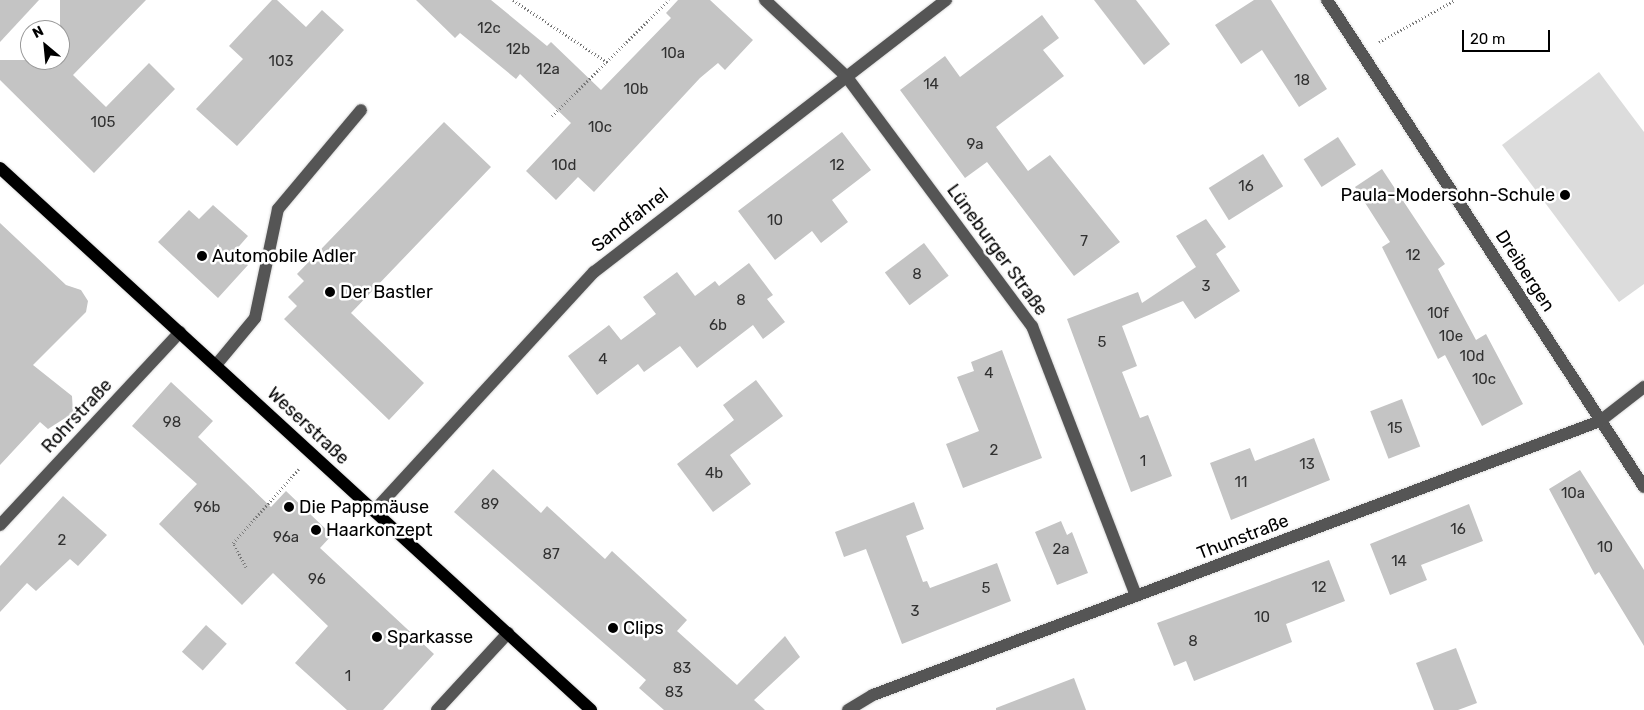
<!DOCTYPE html>
<meta charset="utf-8">
<style>
body{margin:0}
#map{position:relative;width:1644px;height:710px;overflow:hidden;background:#fff;font-family:Rubik,sans-serif}
div>[style]{position:absolute}
.green>*{inset:0;background:#dcdcdc}
.building>*{inset:0;background:#c4c4c4;transform-origin:0 0}
.path>*{height:3px;margin-top:-1.5px;transform-origin:0;background:repeating-linear-gradient(90deg,#777 0 1px,transparent 0 3.5px)}
.roads{filter:drop-shadow(0 0 1px #dbdbdb) drop-shadow(0 0 1px #dbdbdb)}
.minor>*{height:12px;margin:-6px;padding:0 6px;transform-origin:6px;border-radius:6px;background:#555}
.major>*{height:12px;margin:-6px;padding:0 6px;transform-origin:6px;border-radius:6px;background:#000}
.dots>*{width:14px;height:14px;translate:-50% -50%;box-sizing:border-box;border:2px solid #fff;border-radius:50%}
span{translate:-50% -50%;white-space:nowrap;text-align:center;line-height:1.15;-webkit-text-stroke:5px #fff;paint-order:stroke}
.number-label{font-size:15px;color:#313131}
.number-label span{-webkit-text-stroke-width:0}
.poi-label{font-size:18px;color:#000}
.right{translate:-100% -50%;text-align:right}
.left{translate:0 -50%;text-align:left}
.street-label{font-size:18px;color:#000}
.north{position:absolute;left:20px;top:20px;width:50px;height:50px;box-sizing:border-box;background:#fff;border:1px solid #999;border-radius:50%;rotate:332deg;font-size:14px;font-weight:700;line-height:20px;text-align:center;color:#000}
.north::after{content:'';display:block;margin:auto;width:18px;height:22px;background:#000;clip-path:polygon(50% 0,100% 100%,50% 72%,0 100%)}
.scale{position:absolute;left:1462px;top:30px;width:88px;height:22px;box-sizing:border-box;border:2px solid #000;border-top:0;padding-left:6px;font-size:15px;line-height:18px;white-space:nowrap;color:#000;-webkit-text-stroke:4px #fff;paint-order:stroke}
</style>
<div id="map">
<div class="green">
<div style="clip-path:polygon(1599px 72px,1644px 132px,1644px 284px,1619px 302px,1502px 145px)"></div>
</div>
<div class="building">
<div style="clip-path:polygon(0 0,39px 0,0 42px)"></div>
<div style="clip-path:polygon(60px 0,146px 0,73px 75px,106px 107px,149px 63px,175px 89px,94px 173px,0 80px,0 60px,60px 60px)"></div>
<div style="clip-path:polygon(272px 0,277px 0,306px 27px,322px 10px,344px 30px,237px 146px,196px 109px,243px 59px,229px 46px)"></div>
<div style="clip-path:polygon(416px 0,491px 0,547px 46px,551px 42px,601px 90px,671px 18px,666px 13px,678px 0,710px 0,753px 40px,725px 70px,718px 63px,700px 78px,594px 192px,578px 177px,556px 200px,526px 171px,571px 123px,520px 74px,516px 79px,460px 33px,455px 38px)"></div>
<div style="clip-path:polygon(1094px 0,1136px 0,1170px 44px,1144px 65px)"></div>
<div style="clip-path:polygon(1254px 0,1271px 0,1327px 89px,1299px 107px,1262px 50px,1241px 64px,1215px 25px)"></div>
<div style="clip-path:polygon(1042px 15px,1059px 38px,1043px 50px,1064px 76px,996px 127px,1028px 171px,1050px 155px,1120px 242px,1074px 276px,987px 162px,965px 178px,900px 90px,945px 56px,960px 77px)"></div>
<div style="clip-path:polygon(444px 122px,491px 167px,351px 313px,424px 383px,389px 420px,284px 319px,297px 306px,288px 297px,304px 281px,297px 274px)"></div>
<div style="clip-path:polygon(842px 132px,871px 170px,832px 200px,848px 222px,821px 243px,812px 231px,775px 260px,738px 211px)"></div>
<div style="left:1338px;top:137px;width:33px;height:41px;rotate:57deg"></div>
<div style="left:1263px;top:154px;width:38px;height:64px;rotate:58deg"></div>
<div style="clip-path:polygon(1382px 169px,1445px 264px,1438px 269px,1476px 340px,1486px 334px,1523px 404px,1482px 426px,1445px 355px,1438px 359px,1382px 247px,1390px 242px,1355px 187px)"></div>
<div style="clip-path:polygon(213px 205px,248px 236px,234px 252px,248px 265px,218px 298px,158px 242px,189px 210px,199px 219px)"></div>
<div style="clip-path:polygon(1206px 219px,1226px 247px,1216px 254px,1240px 291px,1195px 319px,1183px 301px,1122px 326px,1137px 366px,1122px 372px,1140px 418px,1148px 415px,1172px 476px,1131px 492px,1067px 319px,1138px 292px,1142px 303px,1196px 267px,1176px 236px)"></div>
<div style="clip-path:polygon(0 223px,66px 285px,81px 290px,88px 301px,86px 312px,33px 365px,72px 396px,73px 413px,48px 429px,40px 422px,0 465px)"></div>
<div style="left:924px;top:243px;width:41px;height:49px;rotate:53deg"></div>
<div style="clip-path:polygon(749px 263px,773px 295px,767px 299px,785px 322px,763px 339px,753px 325px,697px 368px,680px 346px,644px 372px,638px 364px,597px 395px,568px 356px,609px 325px,621px 340px,656px 314px,643px 297px,677px 272px,695px 296px,715px 281px,719px 286px)"></div>
<div style="clip-path:polygon(1002px 350px,1042px 458px,963px 488px,946px 444px,979px 431px,957px 377px,974px 371px,971px 362px)"></div>
<div style="clip-path:polygon(756px 380px,783px 416px,730px 455px,751px 484px,713px 512px,677px 464px,734px 420px,723px 405px)"></div>
<div style="clip-path:polygon(171px 382px,213px 421px,198px 437px,271px 507px,286px 491px,332px 535px,320px 548px,434px 654px,383px 710px,347px 710px,295px 663px,328px 626px,273px 573px,242px 605px,159px 524px,197px 484px,132px 426px)"></div>
<div style="left:1402px;top:399px;width:51px;height:34px;rotate:69deg"></div>
<div style="clip-path:polygon(1314px 438px,1330px 480px,1231px 520px,1210px 463px,1250px 448px,1255px 461px)"></div>
<div style="clip-path:polygon(493px 469px,541px 513px,547px 506px,605px 559px,612px 551px,687px 620px,677px 631px,737px 685px,785px 636px,800px 657px,754px 700px,765px 710px,664px 710px,639px 688px,646px 680px,454px 512px)"></div>
<div style="clip-path:polygon(1580px 470px,1644px 570px,1644px 646px,1599px 572px,1595px 575px,1549px 489px)"></div>
<div style="clip-path:polygon(63px 496px,107px 535px,78px 566px,70px 559px,36px 591px,27px 583px,0 612px,0 566px)"></div>
<div style="clip-path:polygon(914px 502px,924px 529px,906px 536px,923px 582px,927px 581px,930px 588px,997px 563px,1011px 601px,902px 644px,866px 549px,844px 557px,835px 532px)"></div>
<div style="clip-path:polygon(1469px 504px,1483px 541px,1421px 565px,1427px 580px,1390px 595px,1370px 544px)"></div>
<div style="clip-path:polygon(1061px 521px,1067px 535px,1072px 532px,1088px 573px,1057px 585px,1035px 532px)"></div>
<div style="clip-path:polygon(1329px 560px,1345px 601px,1286px 624px,1292px 642px,1194px 681px,1186px 661px,1174px 666px,1157px 623px)"></div>
<div style="left:206px;top:625px;width:28px;height:36px;rotate:42deg"></div>
<div style="clip-path:polygon(1456px 648px,1477px 703px,1458px 710px,1434px 710px,1416px 663px)"></div>
<div style="clip-path:polygon(1074px 678px,1086px 710px,996px 710px,996px 708px)"></div>
</div>
<div class="path">
<div style="left:513px;top:0;width:113px;rotate:33.4deg"></div>
<div style="left:1379px;top:42px;width:87px;rotate:-28.9deg"></div>
<div style="left:552px;top:116px;width:165px;rotate:-44.8deg"></div>
<div style="left:246px;top:567px;width:27px;rotate:-118deg"></div>
<div style="left:233px;top:543px;width:99px;rotate:-48.3deg"></div>
</div>
<div class="roads">
<div class="minor">
<div style="left:765px;top:0;width:111px;rotate:43.2deg"></div>
<div style="left:846px;top:76px;width:312px;rotate:53.4deg"></div>
<div style="left:1032px;top:326px;width:289px;rotate:68.9deg"></div>
<div style="left:1327px;top:0;width:581px;rotate:56.94deg"></div>
<div style="left:216px;top:365px;width:61px;rotate:-50.3deg"></div>
<div style="left:255px;top:318px;width:111px;rotate:-78.1deg"></div>
<div style="left:278px;top:209px;width:129px;rotate:-50deg"></div>
<div style="left:374px;top:511px;width:325px;rotate:-47.4deg"></div>
<div style="left:594px;top:272px;width:445px;rotate:-37.7deg"></div>
<div style="left:0;top:525px;width:264px;rotate:-47deg"></div>
<div style="left:437px;top:710px;width:105px;rotate:-47.3deg"></div>
<div style="left:848px;top:710px;width:29px;rotate:-31deg"></div>
<div style="left:873px;top:695px;width:777px;rotate:-20.65deg"></div>
<div style="left:1600px;top:421px;width:56px;rotate:-37.7deg"></div>
</div>
<div class="major">
<div style="left:0;top:168px;width:802px;rotate:42.52deg"></div>
</div>
</div>
<div class="dots">
<div style="left:1565px;top:195px;background:#000"></div>
<div style="left:202px;top:256px;background:#000"></div>
<div style="left:330px;top:292px;background:#000"></div>
<div style="left:289px;top:507px;background:#000"></div>
<div style="left:316px;top:530px;background:#000"></div>
<div style="left:613px;top:628px;background:#000"></div>
<div style="left:377px;top:637px;background:#000"></div>
</div>
<div class="number-label">
<span style="left:489px;top:29px">12c</span>
<span style="left:518px;top:50px">12b</span>
<span style="left:673px;top:54px">10a</span>
<span style="left:281px;top:62px">103</span>
<span style="left:548px;top:70px">12a</span>
<span style="left:1302px;top:81px">18</span>
<span style="left:931px;top:85px">14</span>
<span style="left:636px;top:90px">10b</span>
<span style="left:103px;top:123px">105</span>
<span style="left:600px;top:128px">10c</span>
<span style="left:975px;top:145px">9a</span>
<span style="left:564px;top:166px">10d</span>
<span style="left:837px;top:166px">12</span>
<span style="left:1246px;top:187px">16</span>
<span style="left:775px;top:221px">10</span>
<span style="left:1084px;top:242px">7</span>
<span style="left:1413px;top:256px">12</span>
<span style="left:917px;top:275px">8</span>
<span style="left:1206px;top:287px">3</span>
<span style="left:741px;top:301px">8</span>
<span style="left:1438px;top:314px">10f</span>
<span style="left:718px;top:326px">6b</span>
<span style="left:1451px;top:337px">10e</span>
<span style="left:1102px;top:343px">5</span>
<span style="left:1472px;top:357px">10d</span>
<span style="left:603px;top:360px">4</span>
<span style="left:989px;top:374px">4</span>
<span style="left:1484px;top:380px">10c</span>
<span style="left:172px;top:423px">98</span>
<span style="left:1395px;top:429px">15</span>
<span style="left:994px;top:451px">2</span>
<span style="left:1143px;top:462px">1</span>
<span style="left:1307px;top:465px">13</span>
<span style="left:714px;top:474px">4b</span>
<span style="left:1241px;top:483px">11</span>
<span style="left:1573px;top:494px">10a</span>
<span style="left:490px;top:505px">89</span>
<span style="left:207px;top:508px">96b</span>
<span style="left:1458px;top:530px">16</span>
<span style="left:286px;top:538px">96a</span>
<span style="left:62px;top:541px">2</span>
<span style="left:1605px;top:548px">10</span>
<span style="left:1061px;top:550px">2a</span>
<span style="left:551px;top:555px">87</span>
<span style="left:1399px;top:562px">14</span>
<span style="left:317px;top:580px">96</span>
<span style="left:1319px;top:588px">12</span>
<span style="left:986px;top:589px">5</span>
<span style="left:915px;top:612px">3</span>
<span style="left:1262px;top:618px">10</span>
<span style="left:1193px;top:642px">8</span>
<span style="left:682px;top:669px">83</span>
<span style="left:348px;top:677px">1</span>
<span style="left:674px;top:693px">83</span>
</div>
<div class="poi-label">
<span class="right" style="left:1555px;top:195px">Paula-Modersohn-Schule</span>
<span class="left" style="left:212px;top:256px">Automobile Adler</span>
<span class="left" style="left:340px;top:292px">Der Bastler</span>
<span class="left" style="left:299px;top:507px">Die Pappmäuse</span>
<span class="left" style="left:326px;top:530px">Haarkonzept</span>
<span class="left" style="left:623px;top:628px">Clips</span>
<span class="left" style="left:387px;top:637px">Sparkasse</span>
</div>
<div class="street-label">
<span style="left:630px;top:220px;rotate:-38deg">Sandfahrel</span>
<span style="left:997px;top:250px;rotate:54deg">Lüneburger Straße</span>
<span style="left:1525px;top:271px;rotate:57deg">Dreibergen</span>
<span style="left:77px;top:416px;rotate:-47deg">Rohrstraße</span>
<span style="left:308px;top:426px;rotate:43deg">Weserstraße</span>
<span style="left:1243px;top:537px;rotate:-21deg">Thunstraße</span>
</div>
<div class="north">N</div>
<div class="scale">20 m</div>
</div>
